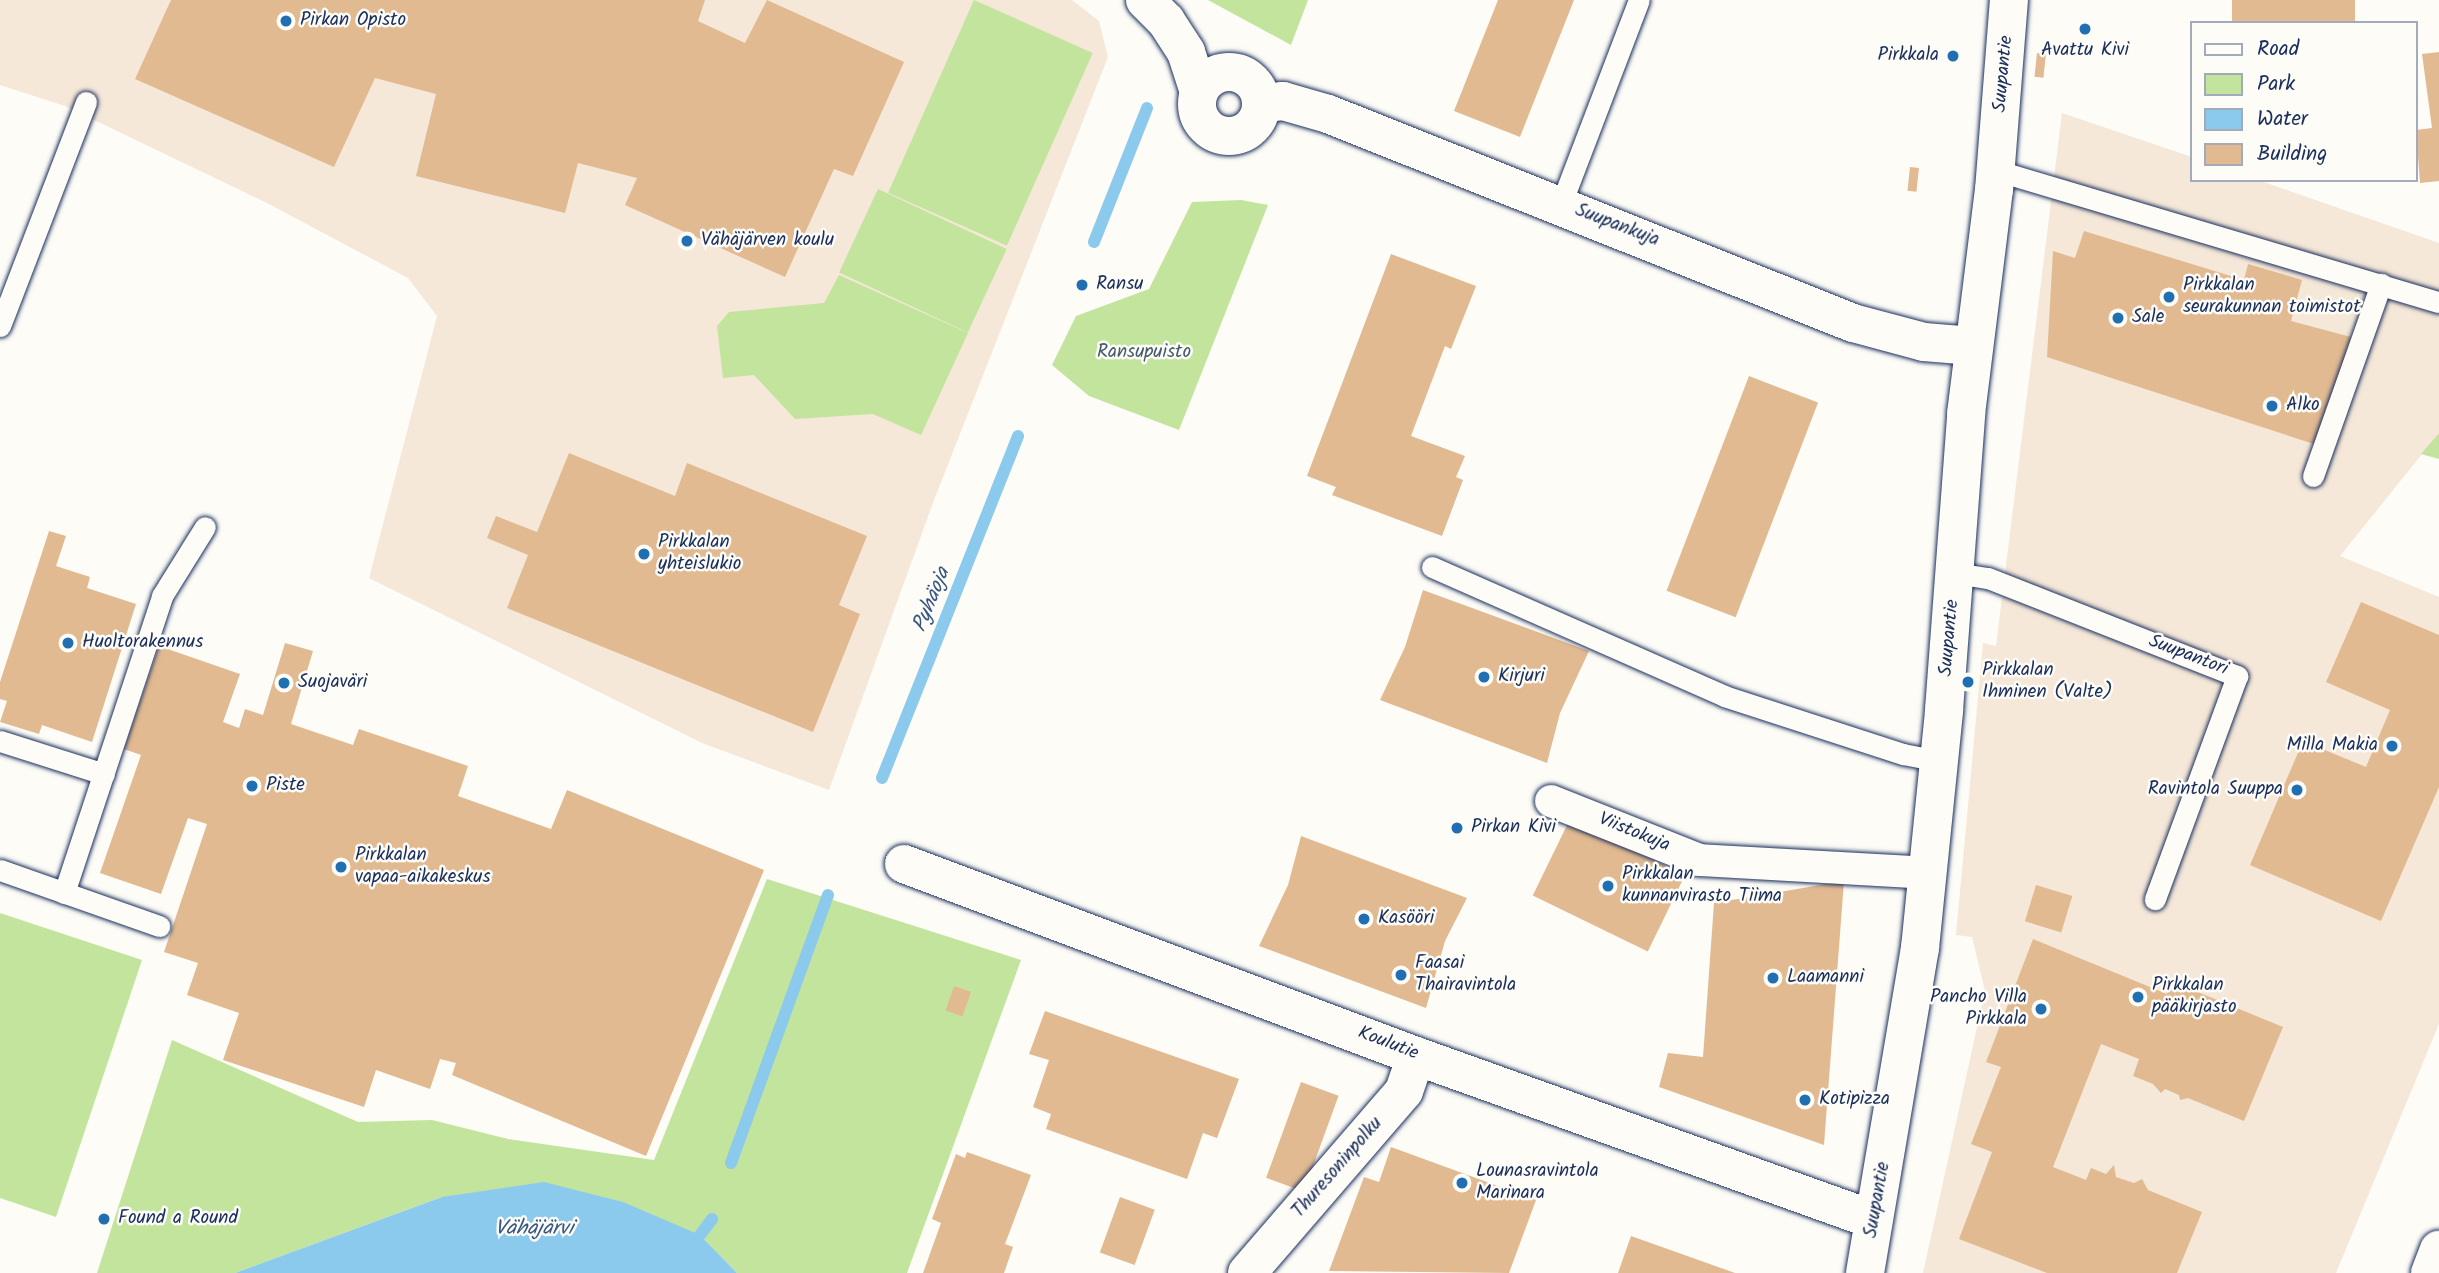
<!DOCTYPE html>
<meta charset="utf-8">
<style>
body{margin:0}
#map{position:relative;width:2439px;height:1273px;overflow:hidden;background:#fdfcf7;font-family:Kalam,sans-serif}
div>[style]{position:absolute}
.built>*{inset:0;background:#f5e8d8}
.green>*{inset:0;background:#c3e49d;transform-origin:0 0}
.water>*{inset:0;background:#8ccaed}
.stream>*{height:12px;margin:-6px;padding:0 6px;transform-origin:6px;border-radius:6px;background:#8ccaed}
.building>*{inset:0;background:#e1ba91;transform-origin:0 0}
.roads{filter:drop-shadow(0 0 2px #1b2f5e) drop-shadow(0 0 2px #1b2f5e)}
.service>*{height:21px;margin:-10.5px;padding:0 10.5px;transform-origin:10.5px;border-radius:10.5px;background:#fdfcf7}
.pedestrian>*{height:32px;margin:-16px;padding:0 16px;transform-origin:16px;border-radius:16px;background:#fdfcf7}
.minor>*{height:38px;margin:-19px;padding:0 19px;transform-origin:19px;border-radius:19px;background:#fdfcf7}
.minor>.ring{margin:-19px;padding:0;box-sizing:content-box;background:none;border:38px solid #fdfcf7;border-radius:50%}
.tertiary>*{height:38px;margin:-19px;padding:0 19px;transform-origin:19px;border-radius:19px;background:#fdfcf7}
.primary>*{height:38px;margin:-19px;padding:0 19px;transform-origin:19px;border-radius:19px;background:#fdfcf7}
.dots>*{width:19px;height:19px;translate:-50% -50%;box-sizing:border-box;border:4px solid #fdfcf7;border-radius:50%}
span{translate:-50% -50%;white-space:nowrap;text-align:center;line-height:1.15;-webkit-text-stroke:5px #fdfcf7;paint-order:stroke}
.poi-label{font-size:19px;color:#1b2f5e}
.left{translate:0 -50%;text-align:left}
.right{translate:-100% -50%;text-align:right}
.street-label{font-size:19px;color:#1b2f5e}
.park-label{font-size:19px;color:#455c6e}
.water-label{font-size:21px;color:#375682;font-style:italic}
.legend{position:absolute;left:2190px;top:21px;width:228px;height:161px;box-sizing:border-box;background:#fdfcf7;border:2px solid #a3aaba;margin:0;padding:9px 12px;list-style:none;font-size:21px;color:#1b2f5e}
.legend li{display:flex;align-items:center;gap:14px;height:35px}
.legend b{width:35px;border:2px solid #a3aaba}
</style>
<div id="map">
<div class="built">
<div style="clip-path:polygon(0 0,1072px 0,1099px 21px,1108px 57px,934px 500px,829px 790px,702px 743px,369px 578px,437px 316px,408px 278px,267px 203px,65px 106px,0 85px)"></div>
<div style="clip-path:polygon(2062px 113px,2192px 157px,2192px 180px,2258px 180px,2439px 243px,2439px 433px,2340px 556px,2439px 597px,2439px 1024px,2336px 1273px,1923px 1273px,1985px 991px,1972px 937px,1956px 935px,1983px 643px,1996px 646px)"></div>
</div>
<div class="green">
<div style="left:974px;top:0;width:130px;height:211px;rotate:24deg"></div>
<div style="clip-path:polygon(1208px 0,1308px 0,1291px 45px)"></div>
<div style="left:878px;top:189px;width:142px;height:92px;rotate:25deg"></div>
<div style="clip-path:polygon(1241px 200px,1268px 205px,1179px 430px,1089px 396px,1052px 365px,1076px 316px,1149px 289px,1192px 202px)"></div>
<div style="clip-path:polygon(839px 275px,968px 333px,921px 435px,873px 414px,795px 419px,754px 375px,723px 378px,717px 326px,729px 312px,824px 303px)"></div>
<div style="clip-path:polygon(2439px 433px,2439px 459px,2421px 454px)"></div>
<div style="clip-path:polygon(767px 879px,1021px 960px,907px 1273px,737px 1273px,700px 1235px,442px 1197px,235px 1273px,97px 1273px,172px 1040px,358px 1122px,432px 1120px,508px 1139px,654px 1160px)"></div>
<div style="clip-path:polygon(0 913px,142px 960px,56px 1217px,0 1198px)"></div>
</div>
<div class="water">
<div style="clip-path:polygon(544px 1182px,623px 1202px,700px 1235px,737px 1273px,235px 1273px,442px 1197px)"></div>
</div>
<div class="stream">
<div style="left:1094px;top:242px;width:144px;rotate:-68.4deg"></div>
<div style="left:882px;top:778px;width:368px;rotate:-68.3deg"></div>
<div style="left:731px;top:1163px;width:285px;rotate:-70.1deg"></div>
<div style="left:700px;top:1235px;width:20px;rotate:-53deg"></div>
</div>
<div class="building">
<div style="clip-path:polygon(171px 0,705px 0,698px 21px,745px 43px,767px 0,904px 62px,853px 176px,834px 169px,785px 277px,625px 205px,637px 178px,578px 163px,565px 213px,416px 176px,436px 94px,375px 78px,334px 167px,135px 79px)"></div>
<div style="clip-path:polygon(1498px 0,1574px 0,1520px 137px,1454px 111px)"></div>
<div style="left:2232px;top:0;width:123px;height:23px"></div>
<div style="clip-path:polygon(2439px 52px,2439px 181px,2420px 183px,2416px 130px,2432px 128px,2422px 54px)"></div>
<div style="left:2037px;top:53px;width:9px;height:24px;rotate:6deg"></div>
<div style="left:1910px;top:167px;width:9px;height:24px;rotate:6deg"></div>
<div style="clip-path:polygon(2084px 231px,2244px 280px,2248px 264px,2302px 280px,2291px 321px,2351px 337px,2317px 445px,2047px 357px,2053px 251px,2075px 258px)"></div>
<div style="clip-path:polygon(1391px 254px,1476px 286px,1451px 349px,1445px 346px,1411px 436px,1465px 456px,1456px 477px,1463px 480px,1442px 536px,1332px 495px,1336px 487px,1307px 476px)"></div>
<div style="left:1749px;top:376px;width:74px;height:230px;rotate:21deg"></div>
<div style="clip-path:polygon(569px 453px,675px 496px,687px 463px,867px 536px,839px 605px,860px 614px,813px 732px,507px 608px,528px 555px,487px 538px,496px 516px,537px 532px)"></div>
<div style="clip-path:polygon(49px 531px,66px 536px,56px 566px,90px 577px,87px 588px,136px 604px,92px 742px,42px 725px,39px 734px,0 722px,7px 701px,0 699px,0 682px)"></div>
<div style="clip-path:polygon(1423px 590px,1589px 651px,1560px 713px,1547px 763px,1380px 700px,1405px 647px)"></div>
<div style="clip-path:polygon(2361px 602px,2439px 635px,2439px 787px,2381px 921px,2250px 865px,2303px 741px,2366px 767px,2390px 710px,2326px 682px)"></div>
<div style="clip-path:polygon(285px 643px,313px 651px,291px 724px,353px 745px,359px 729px,468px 766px,458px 796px,551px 829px,567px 790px,764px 870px,646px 1156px,452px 1075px,456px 1063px,440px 1059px,430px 1089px,376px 1070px,364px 1107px,223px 1060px,239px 1013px,187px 995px,198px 963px,164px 952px,207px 824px,188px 818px,161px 894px,100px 873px,141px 755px,124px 749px,159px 646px,240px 674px,223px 722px,239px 728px,245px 709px,263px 715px)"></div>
<div style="left:1570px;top:819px;width:128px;height:85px;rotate:26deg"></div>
<div style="clip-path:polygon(1301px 836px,1467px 898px,1445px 941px,1426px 1008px,1259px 946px,1288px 885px)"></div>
<div style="clip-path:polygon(1844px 881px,1824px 1145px,1659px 1087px,1668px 1053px,1703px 1057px,1714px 903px)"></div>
<div style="left:2036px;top:885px;width:38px;height:38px;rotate:17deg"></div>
<div style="clip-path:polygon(2033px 939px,2167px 994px,2171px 981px,2283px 1027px,2244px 1121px,2188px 1098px,2180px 1100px,2179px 1095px,2165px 1089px,2161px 1093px,2153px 1084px,2133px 1076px,2139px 1059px,2101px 1044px,2053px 1167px,2086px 1180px,2091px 1168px,2106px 1174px,2114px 1165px,2116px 1177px,2134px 1183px,2142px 1179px,2148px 1190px,2202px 1212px,2177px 1273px,2047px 1273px,1959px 1239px,1992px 1152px,1971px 1144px,2001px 1067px,1986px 1062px)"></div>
<div style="left:954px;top:986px;width:18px;height:26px;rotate:19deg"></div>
<div style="clip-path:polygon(1045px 1011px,1239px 1079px,1217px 1138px,1203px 1133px,1187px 1179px,1046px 1129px,1051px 1114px,1033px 1107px,1049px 1060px,1029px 1054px)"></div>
<div style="left:1301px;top:1082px;width:40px;height:102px;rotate:20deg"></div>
<div style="clip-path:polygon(1391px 1147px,1536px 1200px,1509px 1273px,1329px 1271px,1364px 1177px,1379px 1182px)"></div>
<div style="clip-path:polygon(967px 1152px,1031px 1175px,1005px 1244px,1013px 1247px,1004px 1273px,923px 1273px,941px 1223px,932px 1219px,956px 1154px,965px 1158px)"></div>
<div style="left:1120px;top:1197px;width:37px;height:59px;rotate:20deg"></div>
<div style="clip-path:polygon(1631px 1236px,1735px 1273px,1618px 1273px)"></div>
</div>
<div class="roads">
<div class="service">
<div style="left:1995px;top:170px;width:463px;rotate:16.6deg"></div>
<div style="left:1561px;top:204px;width:218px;rotate:-69.1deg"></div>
<div style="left:0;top:326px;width:240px;rotate:-69deg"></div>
<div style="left:2313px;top:476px;width:204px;rotate:-70.5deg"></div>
<div style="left:1432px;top:567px;width:319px;rotate:23.8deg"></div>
<div style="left:1724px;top:696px;width:188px;rotate:18deg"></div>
<div style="left:1903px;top:754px;width:38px;rotate:11deg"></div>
<div style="left:1955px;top:573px;width:33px;rotate:9deg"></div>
<div style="left:1988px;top:578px;width:268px;rotate:21.5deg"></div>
<div style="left:2237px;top:676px;width:238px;rotate:110.2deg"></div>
<div style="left:0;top:741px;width:109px;rotate:17.6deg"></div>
<div style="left:0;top:870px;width:169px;rotate:19.4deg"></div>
<div style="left:64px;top:893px;width:313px;rotate:-71.7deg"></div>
<div style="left:162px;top:596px;width:81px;rotate:-58.1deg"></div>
</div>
<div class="pedestrian">
<div style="left:1551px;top:801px;width:159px;rotate:21.7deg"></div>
<div style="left:1699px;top:860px;width:229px;rotate:3.2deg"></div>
</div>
<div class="minor">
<div style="left:1145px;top:0;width:30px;rotate:45deg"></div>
<div style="left:1166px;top:21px;width:37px;rotate:57deg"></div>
<div style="left:1186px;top:52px;width:42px;rotate:72deg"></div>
<div class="ring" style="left:1197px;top:72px;width:26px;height:26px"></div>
<div style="left:1261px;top:104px;width:22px;rotate:-8deg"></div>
<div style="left:1283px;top:101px;width:47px;rotate:16.1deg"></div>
<div style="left:1328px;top:114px;width:565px;rotate:21.71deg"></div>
<div style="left:1853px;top:323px;width:73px;rotate:15deg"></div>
<div style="left:1924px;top:342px;width:49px;rotate:4.7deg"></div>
<div style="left:904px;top:864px;width:547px;rotate:20.56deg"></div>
<div style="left:1416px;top:1056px;width:486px;rotate:19.7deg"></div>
<div style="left:1247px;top:1273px;width:240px;rotate:-49.2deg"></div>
<div style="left:1404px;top:1091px;width:37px;rotate:-71deg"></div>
</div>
<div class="tertiary">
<div style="left:1865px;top:1273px;width:330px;rotate:-80.4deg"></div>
<div style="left:1920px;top:948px;width:239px;rotate:-84.2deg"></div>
<div style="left:1944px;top:710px;width:297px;rotate:-85.7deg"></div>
<div style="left:1966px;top:414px;width:226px;rotate:-82.9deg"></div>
<div style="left:1994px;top:190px;width:191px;rotate:-85.5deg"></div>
</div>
<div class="primary">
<div style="left:2430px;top:1273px;width:25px;rotate:-69deg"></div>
</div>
</div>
<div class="dots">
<div style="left:286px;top:21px;background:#1f6fb2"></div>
<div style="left:2085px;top:29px;background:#1f6fb2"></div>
<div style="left:1953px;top:56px;background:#1f6fb2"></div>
<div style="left:687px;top:241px;background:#1f6fb2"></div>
<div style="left:1082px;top:285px;background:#1f6fb2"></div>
<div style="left:2169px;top:297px;background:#1f6fb2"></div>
<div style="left:2118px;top:318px;background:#1f6fb2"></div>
<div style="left:2272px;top:406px;background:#1f6fb2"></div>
<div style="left:644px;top:554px;background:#1f6fb2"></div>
<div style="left:68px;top:643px;background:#1f6fb2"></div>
<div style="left:1484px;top:677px;background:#1f6fb2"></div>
<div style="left:1968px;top:682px;background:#1f6fb2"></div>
<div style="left:284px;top:683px;background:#1f6fb2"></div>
<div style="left:2392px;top:746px;background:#1f6fb2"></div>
<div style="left:252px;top:786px;background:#1f6fb2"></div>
<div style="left:2297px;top:790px;background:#1f6fb2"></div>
<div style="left:1457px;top:828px;background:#1f6fb2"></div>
<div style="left:341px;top:867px;background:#1f6fb2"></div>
<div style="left:1608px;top:886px;background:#1f6fb2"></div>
<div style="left:1364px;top:919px;background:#1f6fb2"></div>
<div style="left:1401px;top:975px;background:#1f6fb2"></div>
<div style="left:1773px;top:978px;background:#1f6fb2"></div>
<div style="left:2138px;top:997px;background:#1f6fb2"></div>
<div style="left:2041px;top:1009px;background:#1f6fb2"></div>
<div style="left:1805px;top:1100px;background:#1f6fb2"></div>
<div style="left:1462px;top:1183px;background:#1f6fb2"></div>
<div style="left:104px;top:1219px;background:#1f6fb2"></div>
</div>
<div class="poi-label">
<span class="left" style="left:300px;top:21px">Pirkan Opisto</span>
<span style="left:2085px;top:51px">Avattu Kivi</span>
<span class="right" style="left:1939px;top:56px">Pirkkala</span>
<span class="left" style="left:701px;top:241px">Vähäjärven koulu</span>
<span class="left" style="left:1096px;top:285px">Ransu</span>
<span class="left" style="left:2183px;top:297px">Pirkkalan<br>seurakunnan toimistot</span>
<span class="left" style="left:2132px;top:318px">Sale</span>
<span class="left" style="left:2286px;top:406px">Alko</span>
<span class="left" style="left:658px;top:554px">Pirkkalan<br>yhteislukio</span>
<span class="left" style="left:82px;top:643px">Huoltorakennus</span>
<span class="left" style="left:1982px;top:682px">Pirkkalan<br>Ihminen (Valte)</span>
<span class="left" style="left:1498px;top:677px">Kirjuri</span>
<span class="left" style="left:298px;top:683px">Suojaväri</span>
<span class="right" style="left:2378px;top:746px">Milla Makia</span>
<span class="left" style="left:266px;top:786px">Piste</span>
<span class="right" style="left:2283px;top:790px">Ravintola Suuppa</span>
<span class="left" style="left:1471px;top:828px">Pirkan Kivi</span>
<span class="left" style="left:355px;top:867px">Pirkkalan<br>vapaa-aikakeskus</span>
<span class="left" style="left:1622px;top:886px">Pirkkalan<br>kunnanvirasto Tiima</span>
<span class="left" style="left:1378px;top:919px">Kasööri</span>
<span class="left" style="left:1415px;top:975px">Faasai<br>Thairavintola</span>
<span class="left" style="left:1787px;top:978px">Laamanni</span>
<span class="left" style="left:2152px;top:997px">Pirkkalan<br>pääkirjasto</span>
<span class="right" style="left:2027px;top:1009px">Pancho Villa<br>Pirkkala</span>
<span class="left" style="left:1819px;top:1100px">Kotipizza</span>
<span class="left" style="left:1476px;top:1183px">Lounasravintola<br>Marinara</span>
<span class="left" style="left:118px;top:1219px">Found a Round</span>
</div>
<div class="street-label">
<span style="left:2004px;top:74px;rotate:-85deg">Suupantie</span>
<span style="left:1617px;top:226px;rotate:21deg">Suupankuja</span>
<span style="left:1950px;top:638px;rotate:-85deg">Suupantie</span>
<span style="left:2188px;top:656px;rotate:21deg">Suupantori</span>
<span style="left:1634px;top:833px;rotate:22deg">Viistokuja</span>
<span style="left:1388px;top:1044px;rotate:21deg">Koulutie</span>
<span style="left:1338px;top:1168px;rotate:-49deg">Thuresoninpolku</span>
<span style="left:1878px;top:1200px;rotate:-80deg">Suupantie</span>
</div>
<div class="park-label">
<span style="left:1144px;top:353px">Ransupuisto</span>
</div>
<div class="water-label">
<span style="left:932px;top:600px;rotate:-68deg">Pyhäoja</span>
<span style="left:534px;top:1229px">Vähäjärvi</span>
</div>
<ul class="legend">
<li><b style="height:9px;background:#fdfcf7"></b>Road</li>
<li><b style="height:19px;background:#c3e49d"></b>Park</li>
<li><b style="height:19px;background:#8ccaed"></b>Water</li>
<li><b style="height:19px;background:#e1ba91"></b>Building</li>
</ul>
</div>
